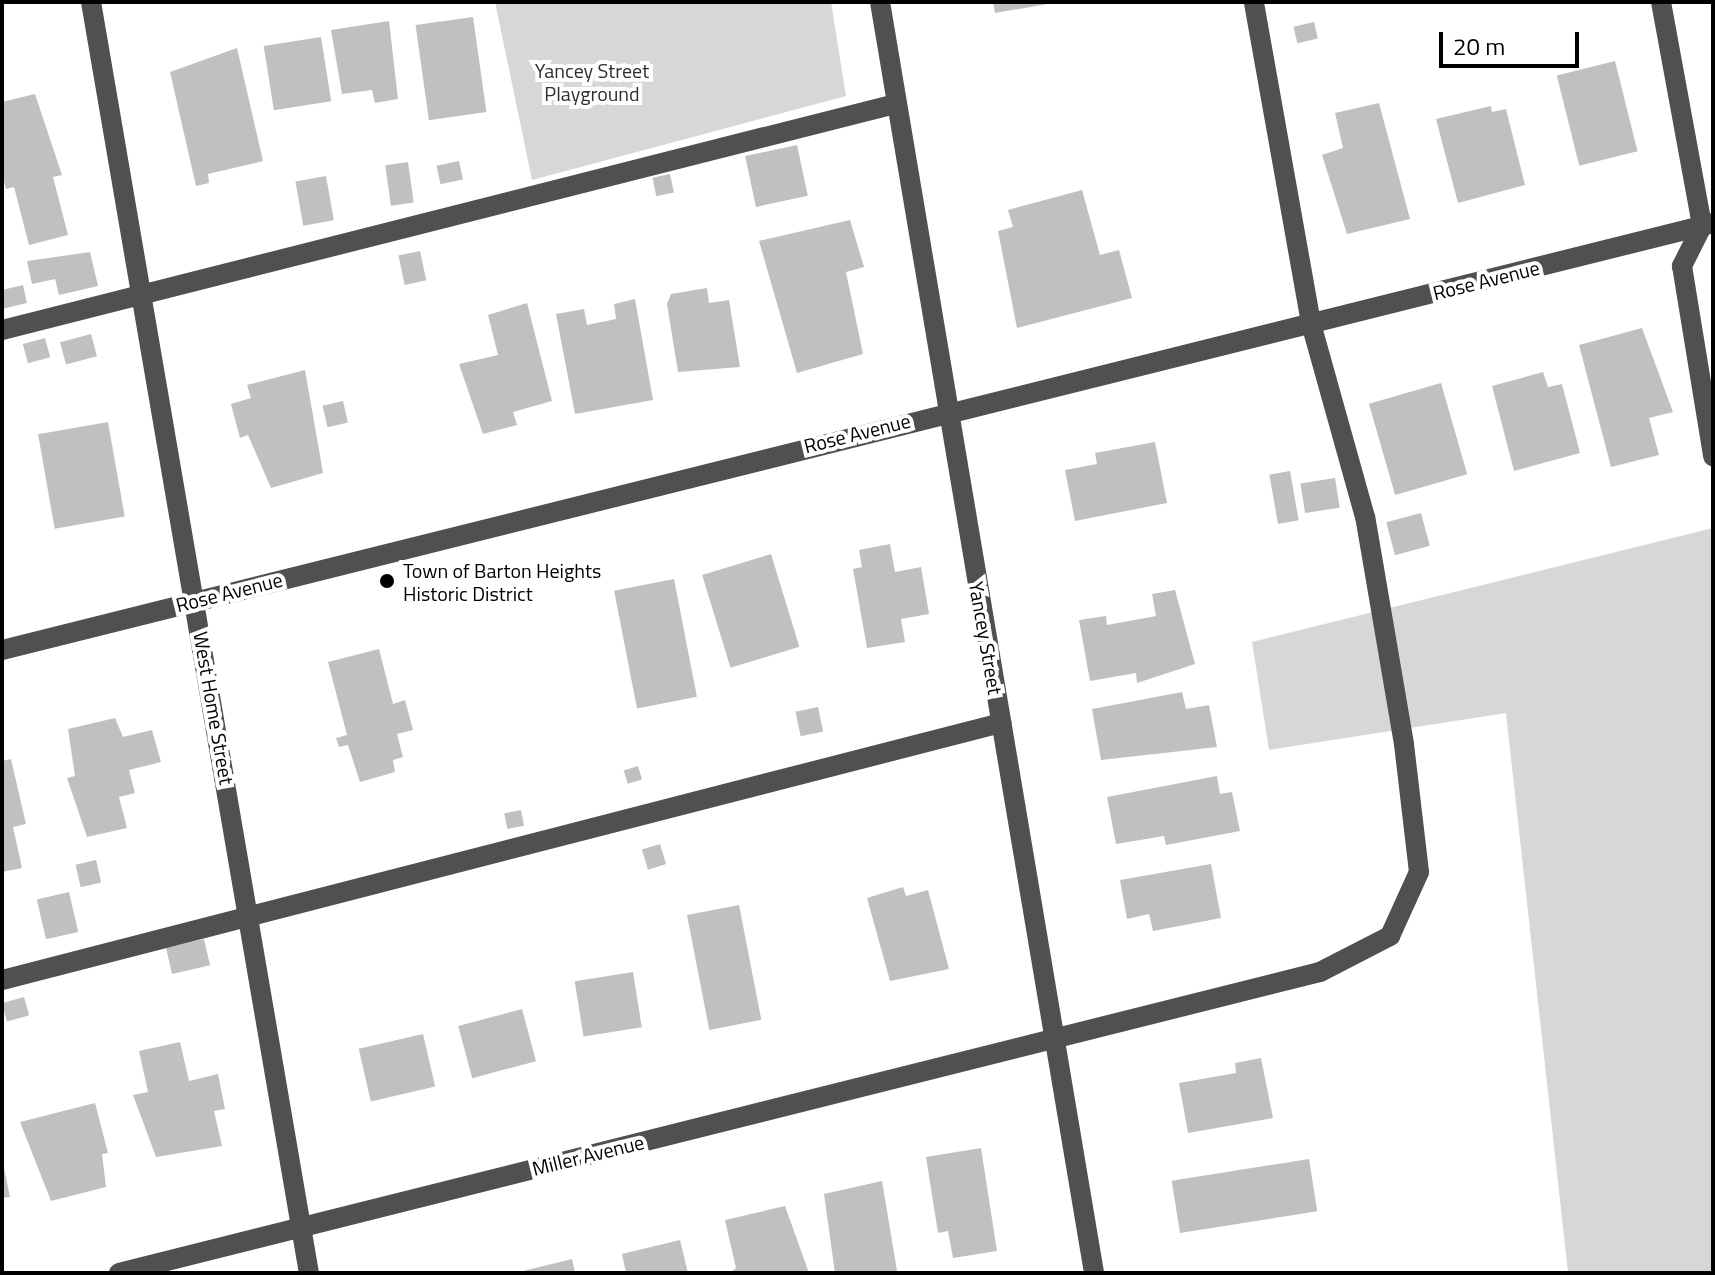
<!DOCTYPE html>
<style>
body{margin:0}
#map{position:relative;width:1715px;height:1275px;overflow:hidden;background:#fff;font-family:"Titillium Web",sans-serif}
div>[style]{position:absolute}
.green>*{inset:0;background:#d7d7d7}
.building>*{inset:0;background:#c0c0c0;transform-origin:0 0}
.minor>*{height:20px;margin:-10px;padding:0 10px;transform-origin:10px;border-radius:10px;background:#505050}
.dots>*{width:22px;height:22px;translate:-50% -50%;box-sizing:border-box;border:4px solid #fff;border-radius:50%}
span{translate:-50% -50%;white-space:nowrap;text-align:center;line-height:1.15;-webkit-text-stroke:8px #fff;paint-order:stroke}
.park-label{font-size:20px;color:#2e2e2e}
.street-label{font-size:20px;color:#000}
.poi-label{font-size:20px;color:#000}
.left{translate:0 -50%;text-align:left}
.frame{position:absolute;inset:0;border:4px solid #000;pointer-events:none}
.scale{position:absolute;left:1439px;top:32px;width:140px;height:36px;box-sizing:border-box;border:4px solid #000;border-top:0;padding-left:10px;font-size:24px;line-height:28px;white-space:nowrap;color:#000;-webkit-text-stroke:6px #fff;paint-order:stroke}
</style>
<div id="map">
<div class="green">
<div style="clip-path:polygon(495px 2px,831px 2px,846px 96px,532px 180px)"></div>
<div style="clip-path:polygon(1713px 528px,1713px 1273px,1568px 1273px,1506px 713px,1269px 750px,1252px 642px)"></div>
</div>
<div class="building">
<div style="clip-path:polygon(993px 2px,1048px 2px,1048px 4px,995px 13px)"></div>
<div style="left:473px;top:17px;width:96px;height:58px;rotate:82deg"></div>
<div style="clip-path:polygon(389px 21px,398px 99px,375px 103px,372px 90px,342px 94px,331px 30px)"></div>
<div style="left:1314px;top:22px;width:17px;height:21px;rotate:77deg"></div>
<div style="left:321px;top:37px;width:65px;height:58px;rotate:81deg"></div>
<div style="clip-path:polygon(237px 48px,263px 161px,208px 174px,209px 183px,196px 186px,170px 72px)"></div>
<div style="left:1615px;top:61px;width:93px;height:60px;rotate:76deg"></div>
<div style="clip-path:polygon(35px 94px,62px 175px,53px 177px,68px 235px,29px 245px,14px 187px,6px 189px,2px 174px,2px 102px)"></div>
<div style="clip-path:polygon(1379px 103px,1410px 219px,1347px 234px,1322px 155px,1343px 148px,1335px 113px)"></div>
<div style="clip-path:polygon(1491px 106px,1492px 112px,1506px 109px,1525px 185px,1458px 203px,1436px 119px)"></div>
<div style="left:797px;top:145px;width:52px;height:53px;rotate:78deg"></div>
<div style="left:459px;top:161px;width:19px;height:23px;rotate:78deg"></div>
<div style="left:408px;top:162px;width:41px;height:23px;rotate:82deg"></div>
<div style="left:670px;top:174px;width:19px;height:18px;rotate:78deg"></div>
<div style="left:326px;top:176px;width:45px;height:31px;rotate:80deg"></div>
<div style="clip-path:polygon(1082px 190px,1100px 255px,1119px 250px,1132px 298px,1017px 328px,998px 231px,1013px 227px,1008px 210px)"></div>
<div style="clip-path:polygon(850px 220px,864px 267px,846px 272px,863px 354px,797px 373px,759px 241px)"></div>
<div style="left:420px;top:251px;width:30px;height:22px;rotate:78deg"></div>
<div style="clip-path:polygon(90px 252px,98px 286px,59px 295px,55px 279px,32px 284px,27px 261px)"></div>
<div style="clip-path:polygon(23px 285px,27px 303px,2px 309px,2px 290px)"></div>
<div style="clip-path:polygon(707px 288px,709px 303px,729px 300px,740px 367px,678px 372px,667px 304px,671px 294px)"></div>
<div style="clip-path:polygon(635px 299px,653px 400px,575px 414px,556px 314px,584px 309px,587px 325px,616px 319px,614px 304px)"></div>
<div style="clip-path:polygon(527px 303px,552px 401px,513px 412px,517px 425px,483px 434px,459px 364px,498px 355px,488px 315px)"></div>
<div style="clip-path:polygon(1642px 328px,1673px 412px,1649px 418px,1659px 455px,1611px 467px,1579px 345px)"></div>
<div style="left:91px;top:334px;width:23px;height:32px;rotate:75deg"></div>
<div style="left:45px;top:338px;width:20px;height:23px;rotate:75deg"></div>
<div style="clip-path:polygon(305px 370px,323px 473px,271px 488px,248px 435px,240px 438px,231px 404px,251px 398px,247px 385px)"></div>
<div style="clip-path:polygon(1543px 372px,1548px 387px,1562px 384px,1580px 453px,1514px 471px,1492px 386px)"></div>
<div style="left:1441px;top:383px;width:95px;height:75px;rotate:74deg"></div>
<div style="left:343px;top:401px;width:22px;height:21px;rotate:77deg"></div>
<div style="left:108px;top:422px;width:96px;height:71px;rotate:80deg"></div>
<div style="clip-path:polygon(1155px 442px,1167px 503px,1075px 521px,1065px 470px,1097px 464px,1095px 453px)"></div>
<div style="left:1290px;top:471px;width:50px;height:21px;rotate:80deg"></div>
<div style="left:1335px;top:478px;width:30px;height:35px;rotate:81deg"></div>
<div style="left:1421px;top:513px;width:34px;height:36px;rotate:75deg"></div>
<div style="clip-path:polygon(890px 544px,895px 572px,921px 567px,929px 614px,901px 619px,905px 642px,867px 648px,853px 569px,862px 567px,859px 550px)"></div>
<div style="left:771px;top:554px;width:97px;height:72px;rotate:73deg"></div>
<div style="left:674px;top:579px;width:120px;height:61px;rotate:79deg"></div>
<div style="clip-path:polygon(1175px 590px,1195px 664px,1137px 683px,1136px 673px,1090px 681px,1079px 620px,1106px 616px,1107px 625px,1156px 616px,1152px 594px)"></div>
<div style="clip-path:polygon(379px 649px,393px 704px,405px 700px,413px 730px,397px 734px,403px 757px,393px 760px,395px 772px,360px 782px,348px 745px,339px 747px,336px 738px,347px 735px,328px 662px)"></div>
<div style="clip-path:polygon(1182px 692px,1186px 709px,1209px 705px,1217px 747px,1101px 760px,1092px 709px)"></div>
<div style="left:818px;top:707px;width:25px;height:23px;rotate:78deg"></div>
<div style="clip-path:polygon(115px 718px,123px 737px,152px 730px,161px 762px,129px 770px,135px 793px,119px 797px,127px 828px,87px 837px,67px 778px,75px 776px,68px 729px)"></div>
<div style="clip-path:polygon(11px 759px,26px 824px,13px 827px,22px 868px,2px 872px,2px 761px)"></div>
<div style="left:638px;top:766px;width:14px;height:15px;rotate:73deg"></div>
<div style="clip-path:polygon(1217px 776px,1220px 794px,1232px 792px,1240px 831px,1166px 845px,1164px 836px,1116px 844px,1107px 797px)"></div>
<div style="left:521px;top:810px;width:16px;height:17px;rotate:79deg"></div>
<div style="left:660px;top:844px;width:21px;height:19px;rotate:73deg"></div>
<div style="left:96px;top:860px;width:23px;height:21px;rotate:77deg"></div>
<div style="clip-path:polygon(1211px 864px,1221px 918px,1153px 931px,1149px 914px,1127px 919px,1120px 880px)"></div>
<div style="clip-path:polygon(903px 887px,906px 896px,928px 890px,949px 969px,890px 981px,867px 898px)"></div>
<div style="left:69px;top:892px;width:41px;height:33px;rotate:77deg"></div>
<div style="left:739px;top:905px;width:117px;height:53px;rotate:79deg"></div>
<div style="left:204px;top:939px;width:27px;height:39px;rotate:77deg"></div>
<div style="left:633px;top:972px;width:56px;height:59px;rotate:81deg"></div>
<div style="left:24px;top:997px;width:19px;height:23px;rotate:74deg"></div>
<div style="left:522px;top:1009px;width:54px;height:66px;rotate:75deg"></div>
<div style="left:423px;top:1034px;width:54px;height:66px;rotate:77deg"></div>
<div style="clip-path:polygon(180px 1042px,189px 1081px,218px 1074px,225px 1109px,214px 1111px,222px 1146px,156px 1157px,133px 1095px,148px 1092px,139px 1051px)"></div>
<div style="clip-path:polygon(1261px 1058px,1273px 1118px,1188px 1133px,1179px 1083px,1236px 1073px,1235px 1063px)"></div>
<div style="clip-path:polygon(95px 1103px,108px 1153px,102px 1154px,106px 1187px,51px 1201px,20px 1122px)"></div>
<div style="clip-path:polygon(981px 1148px,997px 1251px,953px 1258px,948px 1231px,938px 1233px,926px 1157px)"></div>
<div style="clip-path:polygon(2px 1158px,10px 1197px,2px 1198px)"></div>
<div style="left:1309px;top:1159px;width:53px;height:139px;rotate:81deg"></div>
<div style="clip-path:polygon(882px 1181px,897px 1271px,835px 1273px,824px 1194px)"></div>
<div style="clip-path:polygon(785px 1206px,809px 1273px,730px 1273px,736px 1268px,725px 1220px)"></div>
<div style="clip-path:polygon(680px 1240px,688px 1273px,626px 1273px,622px 1254px)"></div>
<div style="clip-path:polygon(572px 1259px,575px 1273px,519px 1273px,519px 1272px)"></div>
</div>
<div class="minor">
<div style="left:91px;top:2px;width:1290px;rotate:80.27deg"></div>
<div style="left:880px;top:2px;width:1289px;rotate:80.44deg"></div>
<div style="left:1661px;top:2px;width:228px;rotate:79.6deg"></div>
<div style="left:1702px;top:226px;width:45px;rotate:116.6deg"></div>
<div style="left:1682px;top:266px;width:193px;rotate:80.7deg"></div>
<div style="left:2px;top:330px;width:921px;rotate:-14.2deg"></div>
<div style="left:2px;top:650px;width:1763px;rotate:-14.01deg"></div>
<div style="left:2px;top:980px;width:1032px;rotate:-14.43deg"></div>
<div style="left:119px;top:1273px;width:1238px;rotate:-14.07deg"></div>
<div style="left:1320px;top:972px;width:79px;rotate:-27.2deg"></div>
<div style="left:1390px;top:936px;width:70px;rotate:-65.6deg"></div>
<div style="left:1419px;top:872px;width:129px;rotate:-96.7deg"></div>
<div style="left:1404px;top:744px;width:230px;rotate:-99.7deg"></div>
<div style="left:1365px;top:517px;width:201px;rotate:-105.6deg"></div>
<div style="left:1311px;top:323px;width:326px;rotate:-100.1deg"></div>
</div>
<div class="dots">
<div style="left:387px;top:581px;background:#000"></div>
</div>
<div class="park-label">
<span style="left:592px;top:82px">Yancey Street<br>Playground</span>
</div>
<div class="street-label">
<span style="left:1486px;top:280px;rotate:-14deg">Rose Avenue</span>
<span style="left:857px;top:433px;rotate:-14deg">Rose Avenue</span>
<span style="left:229px;top:592px;rotate:-14deg">Rose Avenue</span>
<span style="left:986px;top:638px;rotate:80deg">Yancey Street</span>
<span style="left:214px;top:708px;rotate:80deg">West Home Street</span>
<span style="left:588px;top:1155px;rotate:-14deg">Miller Avenue</span>
</div>
<div class="poi-label">
<span class="left" style="left:403px;top:582px">Town of Barton Heights<br>Historic District</span>
</div>
<div class="frame"></div>
<div class="scale">20 m</div>
</div>
